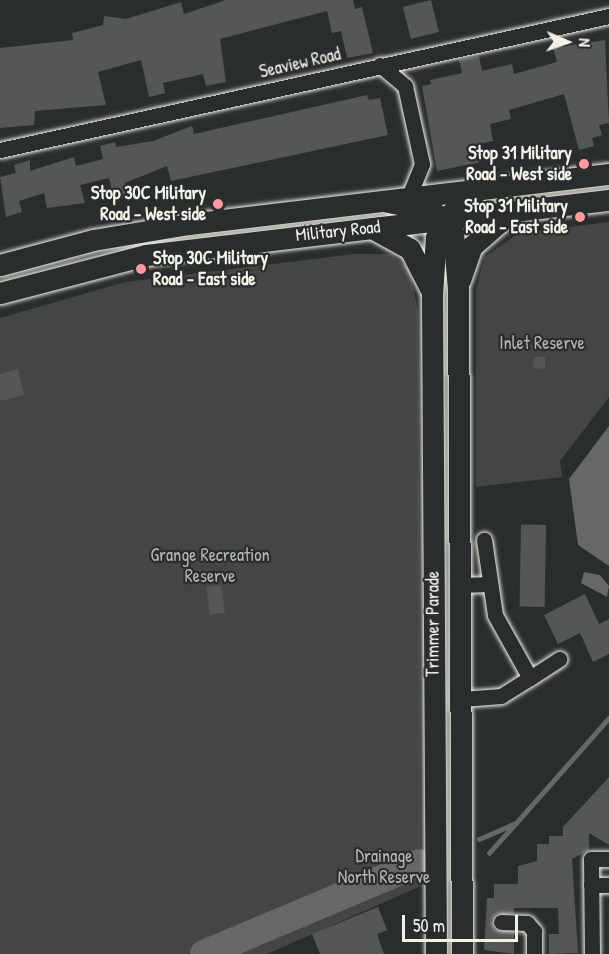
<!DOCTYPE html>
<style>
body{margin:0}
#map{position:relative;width:609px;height:954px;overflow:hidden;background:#2a2d2e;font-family:"Patrick Hand",sans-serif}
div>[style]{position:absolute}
.green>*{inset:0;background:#444645}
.water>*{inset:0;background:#676866}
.stream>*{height:4.5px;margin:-2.25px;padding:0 2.25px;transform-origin:2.25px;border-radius:2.25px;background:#676866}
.river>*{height:28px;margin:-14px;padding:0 14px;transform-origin:14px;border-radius:14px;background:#676866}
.building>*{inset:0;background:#555756;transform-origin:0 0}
.roads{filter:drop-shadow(0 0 2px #f4f1e8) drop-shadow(0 0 2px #f4f1e8)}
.minor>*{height:15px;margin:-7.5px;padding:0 7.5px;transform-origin:7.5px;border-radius:7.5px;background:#2a2d2e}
.secondary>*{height:21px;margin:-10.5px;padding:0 10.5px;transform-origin:10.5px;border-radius:10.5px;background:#2a2d2e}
.dots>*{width:16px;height:16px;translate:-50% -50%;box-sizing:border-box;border:3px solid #2a2d2e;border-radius:50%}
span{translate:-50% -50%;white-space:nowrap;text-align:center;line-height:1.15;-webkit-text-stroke:4.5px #2a2d2e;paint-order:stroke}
.street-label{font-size:18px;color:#f4f1e8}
.poi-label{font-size:18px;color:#f4f1e8;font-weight:700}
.right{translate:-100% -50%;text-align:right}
.left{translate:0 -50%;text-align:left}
.park-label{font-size:18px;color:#b6b5af}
.north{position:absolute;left:537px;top:12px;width:60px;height:60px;-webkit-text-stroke:4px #2a2d2e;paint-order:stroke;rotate:92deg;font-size:16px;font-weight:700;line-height:24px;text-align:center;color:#f4f1e8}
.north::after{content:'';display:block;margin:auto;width:21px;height:27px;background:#f4f1e8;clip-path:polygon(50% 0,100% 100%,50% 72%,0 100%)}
.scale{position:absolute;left:402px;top:915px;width:116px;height:27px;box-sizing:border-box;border:3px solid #f4f1e8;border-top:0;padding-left:8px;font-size:18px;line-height:21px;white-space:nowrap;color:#f4f1e8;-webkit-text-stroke:4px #2a2d2e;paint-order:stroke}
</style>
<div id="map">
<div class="green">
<div style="clip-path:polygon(609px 222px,609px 397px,560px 461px,562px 477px,476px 487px,476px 290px,485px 257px,519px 233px)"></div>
<div style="clip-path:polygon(354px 254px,390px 254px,409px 269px,418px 311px,421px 886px,267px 954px,0 954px,0 318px,125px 282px)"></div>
</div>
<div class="water">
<div style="clip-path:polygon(609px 426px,609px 566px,578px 545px,569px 479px)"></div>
<div style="clip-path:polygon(584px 572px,600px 575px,609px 586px,607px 597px,581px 583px)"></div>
</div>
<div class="stream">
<div style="left:479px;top:839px;width:40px;rotate:-23.4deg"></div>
<div style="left:516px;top:823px;width:140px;rotate:-48.5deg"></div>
<div style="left:489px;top:853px;width:36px;rotate:-48deg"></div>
</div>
<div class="river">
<div style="left:204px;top:954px;width:233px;rotate:-22.9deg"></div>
</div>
<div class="building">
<div style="clip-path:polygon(226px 0,353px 0,355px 9px,362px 7px,373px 53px,347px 58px,341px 31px,332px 33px,327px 11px,220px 39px,226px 82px,206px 86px,203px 74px,163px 83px,165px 93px,149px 97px,141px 60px,98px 72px,106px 105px,35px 111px,34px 125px,0 128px,0 48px,73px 40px,72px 33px,103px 25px,104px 16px,126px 19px,181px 2px,184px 14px)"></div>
<div style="left:431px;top:0;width:33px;height:29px;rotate:76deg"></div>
<div style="clip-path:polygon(605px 40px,609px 123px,599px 125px,602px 135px,592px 138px,594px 146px,579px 150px,564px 94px,509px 110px,511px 119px,490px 124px,493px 141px,478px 144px,481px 162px,437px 171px,422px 86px,431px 84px,430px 80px,462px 73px,459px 60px,479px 56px,482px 71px,512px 64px,514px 74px,557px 62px,553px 48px)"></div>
<div style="clip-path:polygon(367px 95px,369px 100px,380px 98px,388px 135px,171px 181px,167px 166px,125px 183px,129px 197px,114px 200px,109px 178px,80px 185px,85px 203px,47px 208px,44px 193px,19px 201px,22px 212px,6px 217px,0 177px,16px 173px,14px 165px,30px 160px,30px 171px,74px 157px,76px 166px,103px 159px,100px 146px,115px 142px,116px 147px,153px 141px,192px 126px,194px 134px)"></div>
<div style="clip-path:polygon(534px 357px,545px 357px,545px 369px,533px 368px)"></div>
<div style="clip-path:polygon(18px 369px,24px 395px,0 401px,0 374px)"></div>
<div style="left:546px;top:525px;width:82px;height:25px;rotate:91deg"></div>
<div style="left:221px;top:585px;width:28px;height:15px;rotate:82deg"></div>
<div style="clip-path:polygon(585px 594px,599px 624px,609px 619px,609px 654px,593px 662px,580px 633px,558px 644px,544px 615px)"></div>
<div style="clip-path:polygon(609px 777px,609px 845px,589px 833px,589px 850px,572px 859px,578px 953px,549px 954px,549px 934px,559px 934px,558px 908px,514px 908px,514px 913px,496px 914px,491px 921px,495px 930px,514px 932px,514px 954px,484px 950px,487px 898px,494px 898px,494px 884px,518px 884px,518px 866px,537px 861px,537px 844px,549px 844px,549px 836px,563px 836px,563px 827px)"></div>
<div style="clip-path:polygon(378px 907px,387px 930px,377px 934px,384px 954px,320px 954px,312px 934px)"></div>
</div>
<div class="roads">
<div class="minor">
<div style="left:380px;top:65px;width:33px;rotate:40deg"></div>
<div style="left:405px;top:86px;width:80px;rotate:77.7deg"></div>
<div style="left:422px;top:164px;width:35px;rotate:112deg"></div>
<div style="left:0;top:150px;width:624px;rotate:-12.41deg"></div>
<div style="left:460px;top:585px;width:30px;rotate:-2deg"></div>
<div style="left:530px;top:678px;width:35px;rotate:-33deg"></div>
<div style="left:461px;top:699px;width:40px;rotate:-4.3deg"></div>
<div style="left:501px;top:696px;width:34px;rotate:-32deg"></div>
<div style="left:530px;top:678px;width:72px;rotate:-119.1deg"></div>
<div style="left:495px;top:615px;width:76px;rotate:-98.3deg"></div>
<div style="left:591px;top:885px;width:18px"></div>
<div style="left:501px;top:922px;width:26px;rotate:2deg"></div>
<div style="left:527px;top:923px;width:11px;rotate:49deg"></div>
<div style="left:534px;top:931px;width:23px;rotate:90deg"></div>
<div style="left:592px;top:954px;width:95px;rotate:-90.6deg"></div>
<div style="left:591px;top:859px;width:18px"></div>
</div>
<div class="secondary">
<div style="left:383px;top:201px;width:51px;rotate:11.3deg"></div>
<div style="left:433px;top:211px;width:29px;rotate:46deg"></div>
<div style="left:453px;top:232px;width:57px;rotate:85deg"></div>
<div style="left:458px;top:289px;width:665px;rotate:89.66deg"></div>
<div style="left:372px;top:228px;width:43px;rotate:28.9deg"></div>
<div style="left:410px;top:249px;width:44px;rotate:62.9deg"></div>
<div style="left:0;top:265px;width:96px;rotate:-15deg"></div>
<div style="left:93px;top:240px;width:97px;rotate:-9.5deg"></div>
<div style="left:189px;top:224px;width:423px;rotate:-6.8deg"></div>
<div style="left:460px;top:280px;width:36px;rotate:-71deg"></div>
<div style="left:472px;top:246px;width:52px;rotate:-41.1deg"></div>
<div style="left:0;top:293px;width:151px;rotate:-14.6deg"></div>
<div style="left:146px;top:255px;width:466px;rotate:-6.8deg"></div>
<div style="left:436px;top:954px;width:660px;rotate:-90.35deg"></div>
<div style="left:432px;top:294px;width:57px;rotate:-86deg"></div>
<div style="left:436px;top:237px;width:20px;rotate:-66deg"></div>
<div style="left:444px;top:219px;width:45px;rotate:-40.5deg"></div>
</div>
</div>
<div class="dots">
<div style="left:584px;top:164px;background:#ff9aa2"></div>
<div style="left:218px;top:204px;background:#ff9aa2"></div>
<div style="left:580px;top:217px;background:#ff9aa2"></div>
<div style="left:141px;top:269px;background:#ff9aa2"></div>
</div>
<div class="street-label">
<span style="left:300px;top:63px;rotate:-13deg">Seaview Road</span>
<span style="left:338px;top:231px;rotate:-6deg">Military Road</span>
<span style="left:433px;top:624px;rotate:-90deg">Trimmer Parade</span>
</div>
<div class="poi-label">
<span class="right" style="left:572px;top:164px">Stop 31 Military<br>Road - West side</span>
<span class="right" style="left:206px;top:204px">Stop 30C Military<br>Road - West side</span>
<span class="right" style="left:568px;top:217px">Stop 31 Military<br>Road - East side</span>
<span class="left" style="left:153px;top:269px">Stop 30C Military<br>Road - East side</span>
</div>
<div class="park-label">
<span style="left:542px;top:343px">Inlet Reserve</span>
<span style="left:210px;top:566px">Grange Recreation<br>Reserve</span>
<span style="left:384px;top:867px">Drainage<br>North Reserve</span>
</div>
<div class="north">N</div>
<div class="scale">50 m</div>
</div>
